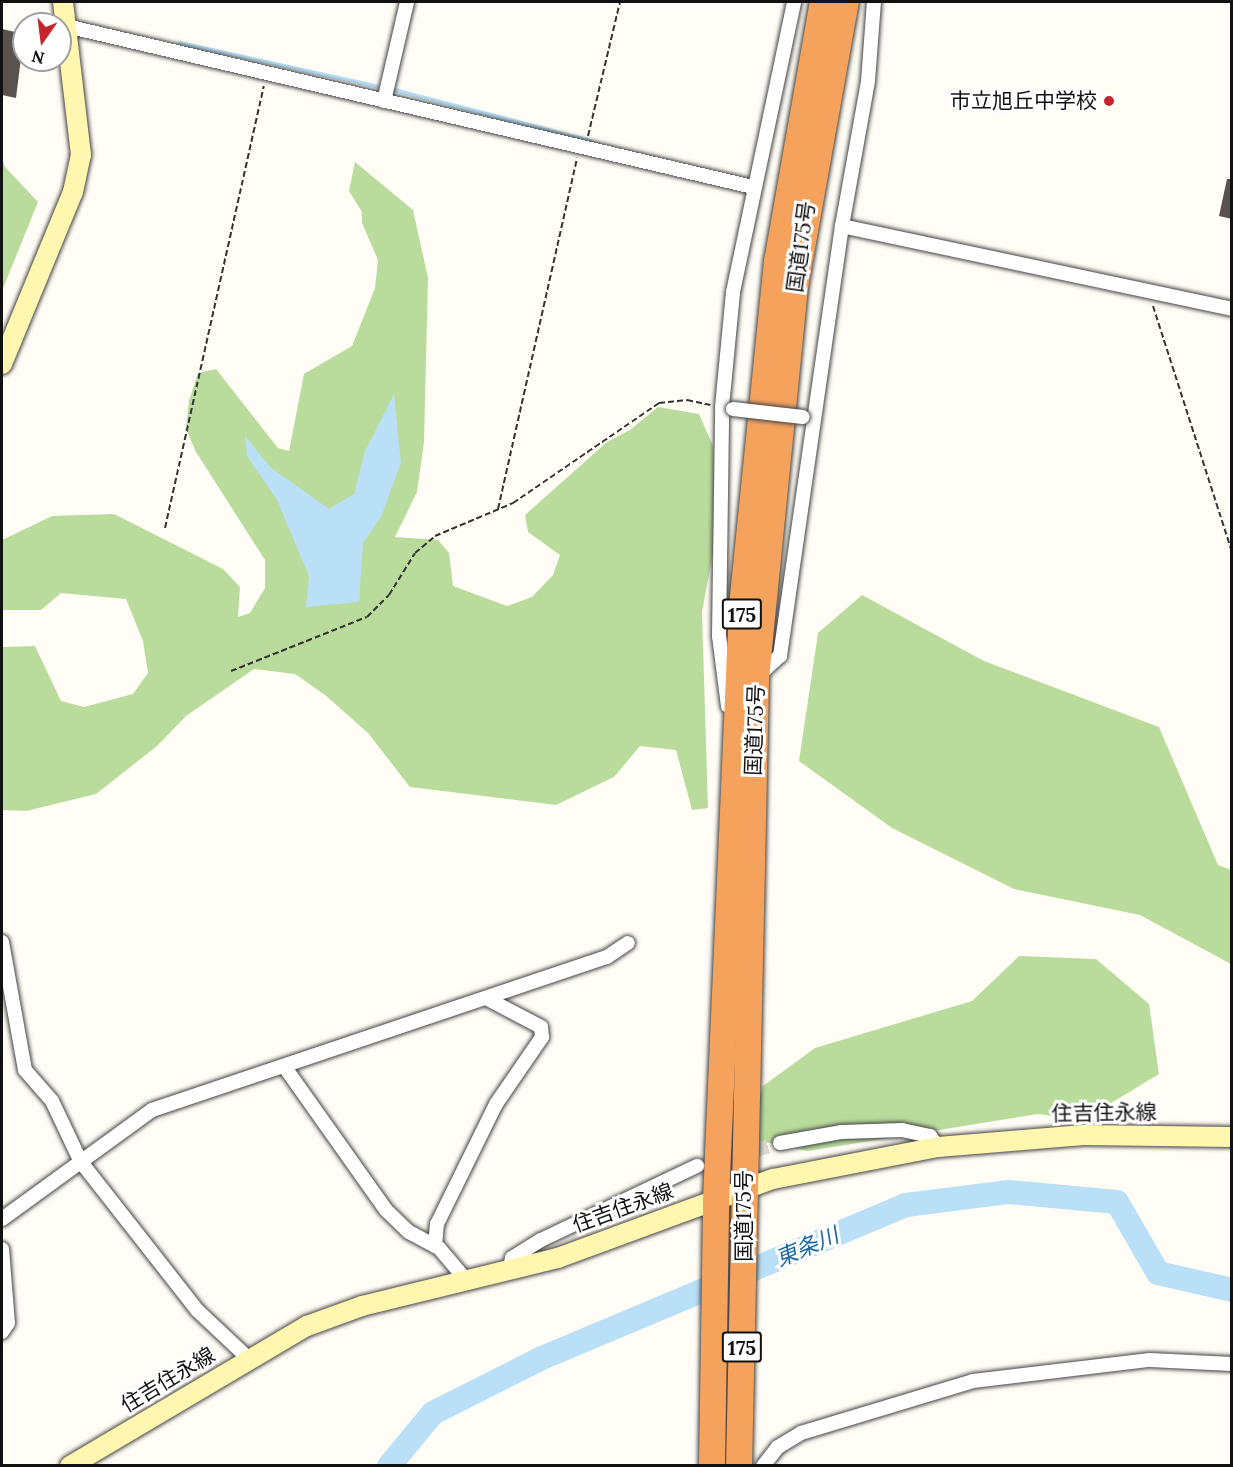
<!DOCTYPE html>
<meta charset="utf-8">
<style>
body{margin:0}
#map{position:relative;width:1233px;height:1467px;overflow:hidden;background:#fffdf5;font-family:Lora,"Noto Sans JP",serif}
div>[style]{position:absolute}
.forest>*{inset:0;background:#b9dc9c}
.water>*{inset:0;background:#b9e0f7}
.stream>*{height:4px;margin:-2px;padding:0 2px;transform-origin:2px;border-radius:2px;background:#b9e0f7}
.river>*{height:24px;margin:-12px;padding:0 12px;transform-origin:12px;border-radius:12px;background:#b9e0f7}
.building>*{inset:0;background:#5a524d}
.street-tunnel>*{height:14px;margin-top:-7px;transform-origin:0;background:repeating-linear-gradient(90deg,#dbdad3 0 14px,transparent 0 21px)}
.path>*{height:2px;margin-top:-1px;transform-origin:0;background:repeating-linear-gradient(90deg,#333 0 6px,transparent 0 9px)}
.roads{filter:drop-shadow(0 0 2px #444) drop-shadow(0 0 2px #444)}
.street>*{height:14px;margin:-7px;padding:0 7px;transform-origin:7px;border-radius:7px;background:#fff}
.secondary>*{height:20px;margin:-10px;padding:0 10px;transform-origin:10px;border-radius:10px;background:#fff6b0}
.highway>*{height:26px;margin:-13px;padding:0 13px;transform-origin:13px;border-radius:13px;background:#f5a25d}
.bridges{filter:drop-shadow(0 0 2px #444) drop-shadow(0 0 2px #444)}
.street-bridge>*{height:14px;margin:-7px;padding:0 7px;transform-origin:7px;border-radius:7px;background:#fff}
.dots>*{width:16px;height:16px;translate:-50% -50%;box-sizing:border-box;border:3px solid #fff;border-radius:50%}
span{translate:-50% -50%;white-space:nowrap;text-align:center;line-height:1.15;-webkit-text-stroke:6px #fff;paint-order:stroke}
.shield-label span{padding:2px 4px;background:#fff;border:2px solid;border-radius:4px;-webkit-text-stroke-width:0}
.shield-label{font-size:20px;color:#111;font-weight:700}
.poi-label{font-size:21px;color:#111}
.right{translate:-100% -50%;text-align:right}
.street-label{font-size:21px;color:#111}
.water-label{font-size:22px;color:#1768a6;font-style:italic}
.frame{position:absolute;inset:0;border:3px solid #111;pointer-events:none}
.north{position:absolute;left:12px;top:12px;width:60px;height:60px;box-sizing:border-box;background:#fff;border:2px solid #a0a0a0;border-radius:50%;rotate:194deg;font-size:16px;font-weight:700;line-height:24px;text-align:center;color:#111}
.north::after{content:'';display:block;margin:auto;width:21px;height:27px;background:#c4262e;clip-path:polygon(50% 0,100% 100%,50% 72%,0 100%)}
</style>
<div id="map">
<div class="forest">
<div style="clip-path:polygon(2px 158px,5px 167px,38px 202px,2px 291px)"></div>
<div style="clip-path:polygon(355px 162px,413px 210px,428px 278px,424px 442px,417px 492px,395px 537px,438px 540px,449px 553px,453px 586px,507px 606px,532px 597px,553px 575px,560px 555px,528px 532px,525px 515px,607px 442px,630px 430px,658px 407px,699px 414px,713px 446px,716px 536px,702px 612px,708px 808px,692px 810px,676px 750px,640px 746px,614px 777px,556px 805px,410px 787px,368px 733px,325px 695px,295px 674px,254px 669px,186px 716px,157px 746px,96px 794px,26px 811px,2px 810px,2px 647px,35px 646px,61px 701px,84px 707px,133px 694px,148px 673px,143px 641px,126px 599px,61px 593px,41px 610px,2px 610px,2px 540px,52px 516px,114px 514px,223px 569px,240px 587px,238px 617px,250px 613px,265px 588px,265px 560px,196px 452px,186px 429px,189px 401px,198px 373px,216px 369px,278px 448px,289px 451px,304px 374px,352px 346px,375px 288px,378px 260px,362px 223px,362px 212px,349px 191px)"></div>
<div style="clip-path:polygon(862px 595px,984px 661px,1159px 727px,1218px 865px,1231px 870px,1231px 964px,1140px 915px,1014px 889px,892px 828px,799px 761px,818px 633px)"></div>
<div style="clip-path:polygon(1019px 956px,1096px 959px,1149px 1004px,1159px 1074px,1083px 1120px,1038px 1114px,808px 1151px,747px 1138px,763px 1086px,815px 1048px,972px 1001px)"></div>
</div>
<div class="water">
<div style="clip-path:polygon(394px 394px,401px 463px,381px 517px,363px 543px,359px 602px,306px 607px,309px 576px,277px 500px,247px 456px,245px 436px,270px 467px,329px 509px,354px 494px,365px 451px)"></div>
</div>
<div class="stream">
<div style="left:180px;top:43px;width:227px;rotate:12.4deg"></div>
<div style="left:402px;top:92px;width:196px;rotate:14.5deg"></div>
</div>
<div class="river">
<div style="left:389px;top:1466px;width:69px;rotate:-50.3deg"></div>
<div style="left:433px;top:1413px;width:122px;rotate:-26.8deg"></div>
<div style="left:542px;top:1358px;width:395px;rotate:-22.8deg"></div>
<div style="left:906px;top:1205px;width:104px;rotate:-7.2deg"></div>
<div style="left:1009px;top:1192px;width:108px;rotate:5.3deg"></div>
<div style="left:1117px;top:1202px;width:82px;rotate:60deg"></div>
<div style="left:1158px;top:1273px;width:76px;rotate:12.9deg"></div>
</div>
<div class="building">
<div style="clip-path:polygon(2px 29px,24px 34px,16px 98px,2px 95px)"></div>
<div style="clip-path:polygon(1227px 179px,1232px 179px,1232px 219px,1219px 216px)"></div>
</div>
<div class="street-tunnel">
<div style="left:714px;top:1162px;width:69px;rotate:-16.1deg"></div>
</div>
<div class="path">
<div style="left:588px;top:136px;width:138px;rotate:-76.6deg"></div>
<div style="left:1153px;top:306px;width:258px;rotate:72.2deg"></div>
<div style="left:498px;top:509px;width:360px;rotate:-77.3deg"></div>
<div style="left:165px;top:528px;width:453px;rotate:-77.4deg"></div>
<div style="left:231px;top:671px;width:146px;rotate:-21.7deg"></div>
<div style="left:367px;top:617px;width:31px;rotate:-45deg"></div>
<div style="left:389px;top:595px;width:49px;rotate:-58.2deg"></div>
<div style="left:415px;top:553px;width:26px;rotate:-40deg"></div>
<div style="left:435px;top:536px;width:85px;rotate:-22.9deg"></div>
<div style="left:513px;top:503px;width:177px;rotate:-34.4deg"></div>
<div style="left:659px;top:403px;width:28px;rotate:-6deg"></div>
<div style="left:687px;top:400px;width:24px;rotate:12deg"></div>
</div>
<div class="roads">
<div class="street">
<div style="left:66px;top:26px;width:706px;rotate:13.19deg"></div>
<div style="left:384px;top:101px;width:102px;rotate:-76.9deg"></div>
<div style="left:842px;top:226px;width:399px;rotate:12deg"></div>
<div style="left:756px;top:678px;width:33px;rotate:-43deg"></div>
<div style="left:780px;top:656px;width:434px;rotate:-81.8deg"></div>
<div style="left:842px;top:226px;width:147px;rotate:-79.8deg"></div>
<div style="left:868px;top:81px;width:79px;rotate:-85.7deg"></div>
<div style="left:728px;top:706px;width:71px;rotate:-97.3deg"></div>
<div style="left:719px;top:636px;width:229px;rotate:-89.2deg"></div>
<div style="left:722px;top:407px;width:116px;rotate:-84.5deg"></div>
<div style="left:733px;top:292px;width:296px;rotate:-78.1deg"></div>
<div style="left:2px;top:942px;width:130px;rotate:79.8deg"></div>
<div style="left:25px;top:1070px;width:41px;rotate:48.9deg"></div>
<div style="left:52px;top:1101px;width:68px;rotate:64.6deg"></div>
<div style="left:81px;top:1162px;width:189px;rotate:51.9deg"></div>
<div style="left:198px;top:1311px;width:71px;rotate:43.3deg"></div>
<div style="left:284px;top:1066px;width:176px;rotate:54.7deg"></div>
<div style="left:386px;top:1210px;width:32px;rotate:44deg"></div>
<div style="left:409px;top:1232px;width:34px;rotate:28deg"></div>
<div style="left:439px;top:1248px;width:43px;rotate:49.7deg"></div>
<div style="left:780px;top:1143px;width:63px;rotate:-10.1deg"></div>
<div style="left:842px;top:1132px;width:60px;rotate:-1.9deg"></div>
<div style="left:902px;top:1130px;width:29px;rotate:12deg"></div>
<div style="left:930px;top:1136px;width:14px;rotate:54deg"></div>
<div style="left:2px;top:1219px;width:185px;rotate:-36deg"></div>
<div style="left:152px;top:1110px;width:480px;rotate:-18.6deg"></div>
<div style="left:607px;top:957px;width:25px;rotate:-34deg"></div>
<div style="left:435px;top:1246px;width:22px;rotate:-85deg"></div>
<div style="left:437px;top:1224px;width:134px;rotate:-63.8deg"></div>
<div style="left:496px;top:1104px;width:81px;rotate:-55.5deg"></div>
<div style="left:542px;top:1037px;width:10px;rotate:-96deg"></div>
<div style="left:541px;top:1027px;width:62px;rotate:-152.2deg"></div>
<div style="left:2px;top:1249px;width:74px;rotate:85.4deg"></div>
<div style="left:8px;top:1323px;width:11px;rotate:124deg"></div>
<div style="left:510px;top:1270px;width:12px;rotate:-81deg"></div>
<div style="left:512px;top:1258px;width:34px;rotate:-32deg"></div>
<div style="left:541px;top:1240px;width:173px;rotate:-25.4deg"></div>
<div style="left:763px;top:1466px;width:24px;rotate:-52deg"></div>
<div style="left:778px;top:1447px;width:27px;rotate:-31deg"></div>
<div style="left:801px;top:1433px;width:180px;rotate:-16.8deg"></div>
<div style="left:973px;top:1381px;width:178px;rotate:-6.8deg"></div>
<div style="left:1150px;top:1360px;width:82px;rotate:2.8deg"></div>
</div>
<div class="secondary">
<div style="left:2px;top:364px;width:186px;rotate:-67.6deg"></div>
<div style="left:73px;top:192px;width:38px;rotate:-78deg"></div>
<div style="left:81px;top:155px;width:154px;rotate:-96.7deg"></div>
<div style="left:70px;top:1466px;width:275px;rotate:-30.6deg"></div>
<div style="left:307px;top:1326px;width:59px;rotate:-20deg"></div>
<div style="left:362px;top:1306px;width:202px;rotate:-13.8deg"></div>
<div style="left:558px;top:1258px;width:229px;rotate:-20.2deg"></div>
<div style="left:773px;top:1179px;width:168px;rotate:-11deg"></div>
<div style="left:938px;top:1147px;width:146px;rotate:-4.7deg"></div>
<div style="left:1084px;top:1135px;width:148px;rotate:0.8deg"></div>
</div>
<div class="highway">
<div style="left:712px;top:1466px;width:266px;rotate:-89.1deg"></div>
<div style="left:716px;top:1200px;width:595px;rotate:-87.49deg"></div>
<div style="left:742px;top:606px;width:346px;rotate:-84.2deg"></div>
<div style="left:777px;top:262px;width:264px;rotate:-80deg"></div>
<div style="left:739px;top:1466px;width:788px;rotate:-88.76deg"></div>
<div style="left:756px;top:678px;width:393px;rotate:-84.3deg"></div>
<div style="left:795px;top:287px;width:290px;rotate:-79.9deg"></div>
</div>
</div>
<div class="bridges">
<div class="street-bridge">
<div style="left:733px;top:409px;width:70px;rotate:6.5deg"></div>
</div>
</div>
<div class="dots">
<div style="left:1109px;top:101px;background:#c4262e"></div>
</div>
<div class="shield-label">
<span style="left:742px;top:614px">175</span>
<span style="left:742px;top:1347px">175</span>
</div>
<div class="poi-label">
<span class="right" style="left:1097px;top:101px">市立旭丘中学校</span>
</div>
<div class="street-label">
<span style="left:801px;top:247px;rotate:-82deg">国道175号</span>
<span style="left:755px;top:730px;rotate:-88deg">国道175号</span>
<span style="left:1104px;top:1113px;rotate:-1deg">住吉住永線</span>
<span style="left:623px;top:1208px;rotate:-20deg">住吉住永線</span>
<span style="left:744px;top:1216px;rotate:-90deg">国道175号</span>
<span style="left:168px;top:1380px;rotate:-31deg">住吉住永線</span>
</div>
<div class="water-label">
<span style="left:807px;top:1247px;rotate:-23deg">東条川</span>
</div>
<div class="frame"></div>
<div class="north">N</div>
</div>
